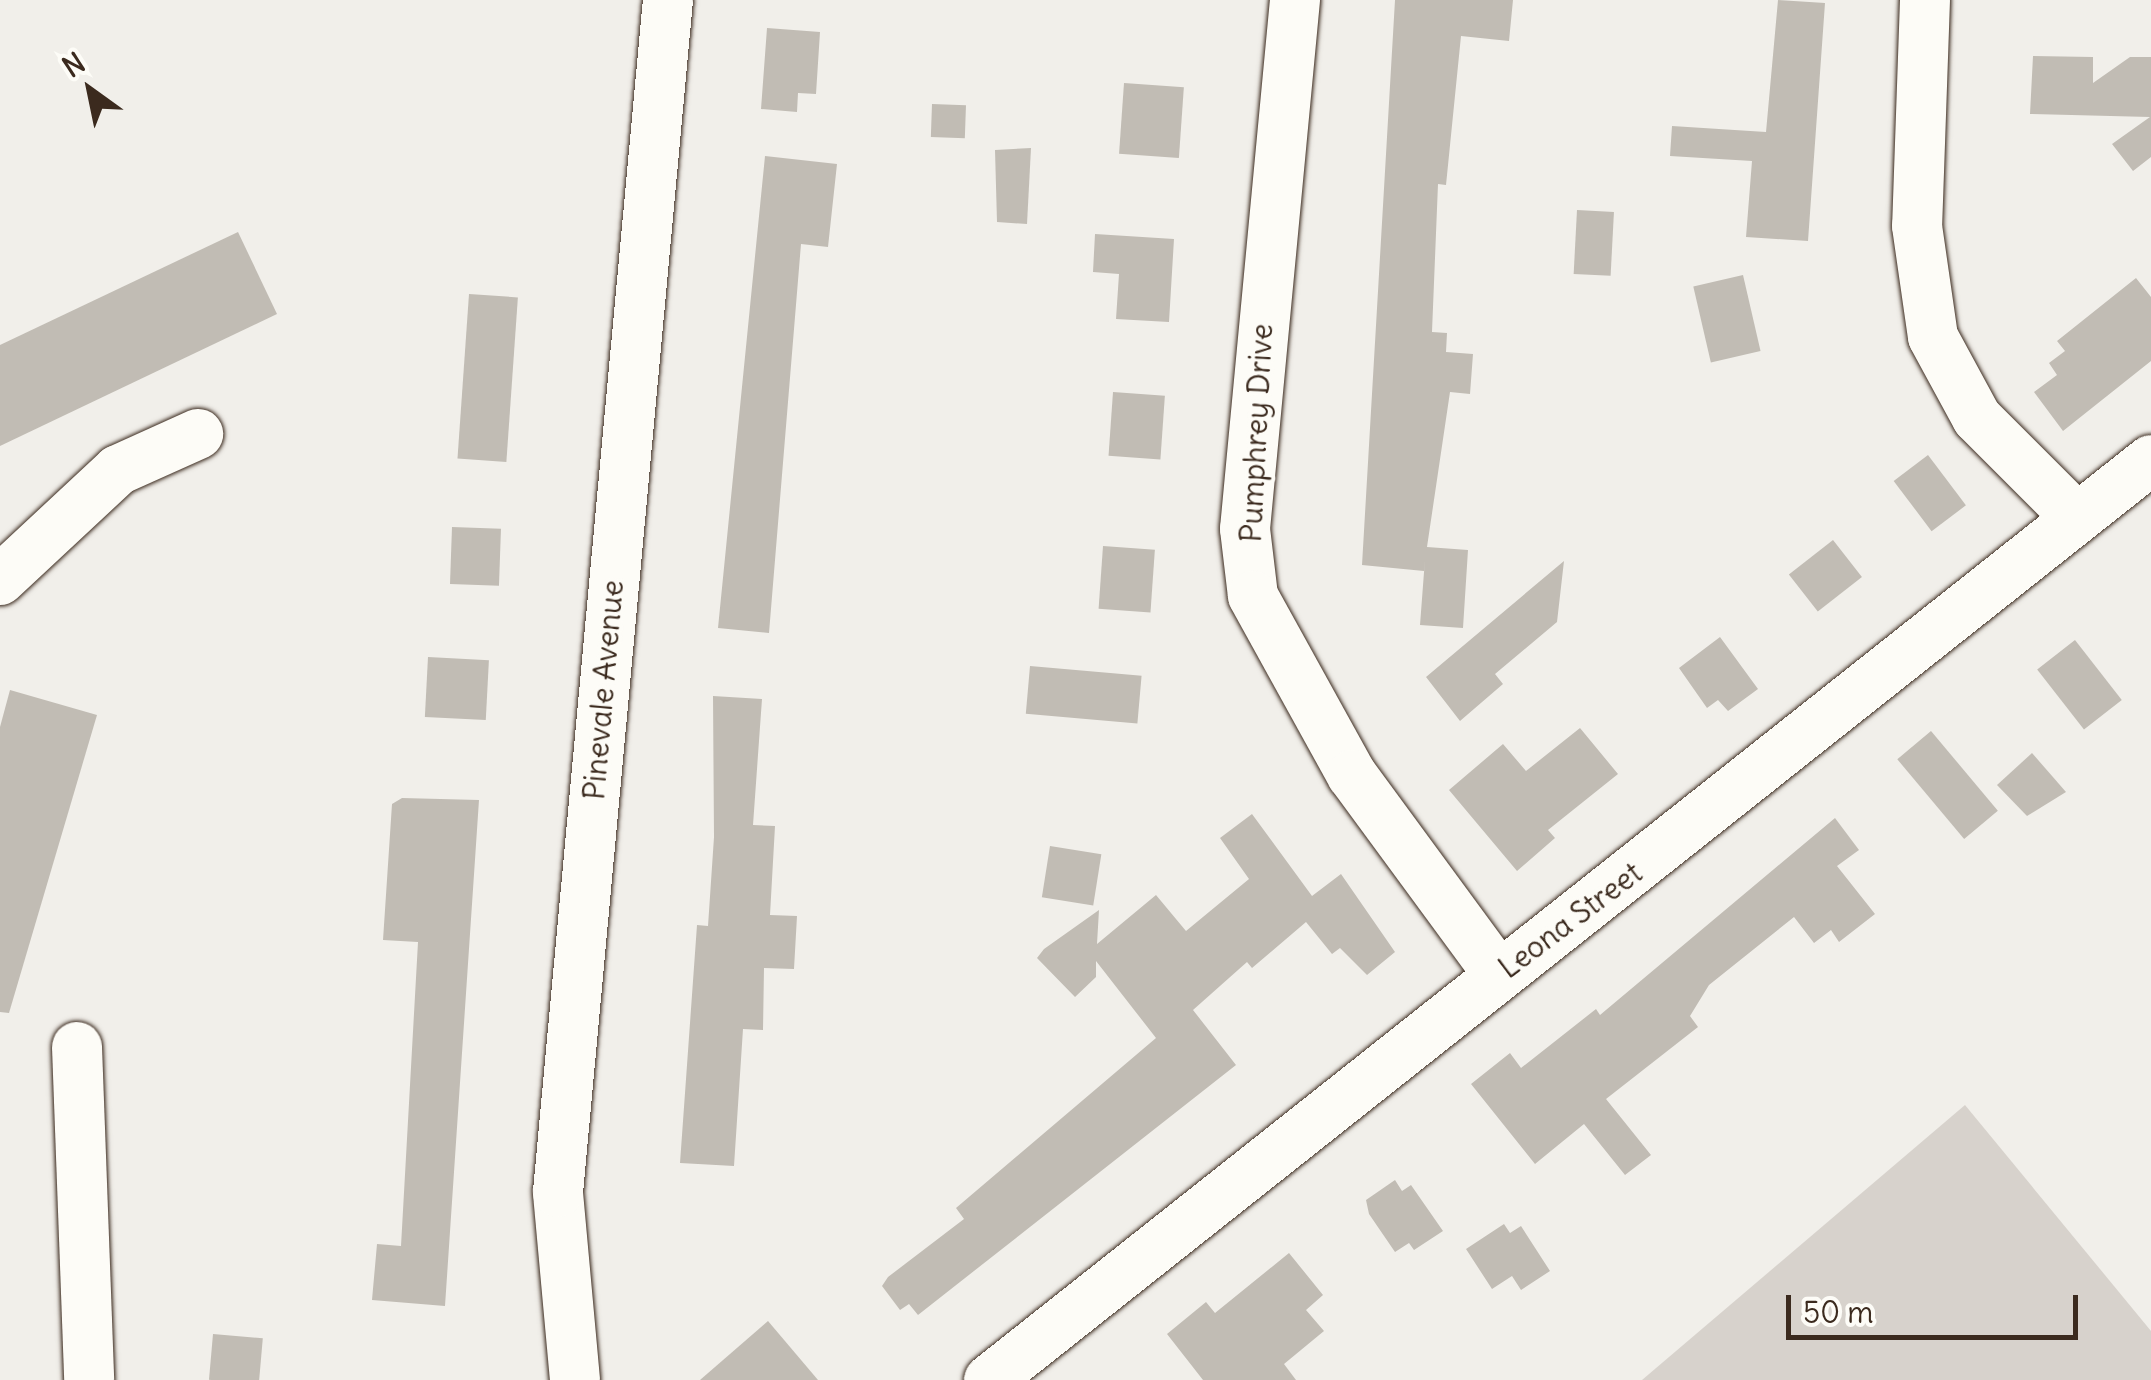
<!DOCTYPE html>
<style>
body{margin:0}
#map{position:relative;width:2151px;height:1380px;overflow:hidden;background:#f1efea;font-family:Delius,sans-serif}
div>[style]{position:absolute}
.green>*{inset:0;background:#d7d2cc}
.building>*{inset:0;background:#c1bcb4;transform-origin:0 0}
.roads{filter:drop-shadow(0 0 2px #3b2a1e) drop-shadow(0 0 2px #3b2a1e)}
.minor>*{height:50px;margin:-25px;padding:0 25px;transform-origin:25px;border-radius:25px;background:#fdfcf7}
span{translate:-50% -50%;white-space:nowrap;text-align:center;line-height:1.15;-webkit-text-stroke:8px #fdfcf7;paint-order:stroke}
.street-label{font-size:30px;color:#3b2a1e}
.north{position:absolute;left:40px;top:40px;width:100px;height:100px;-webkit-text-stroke:8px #fdfcf7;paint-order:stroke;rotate:327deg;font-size:28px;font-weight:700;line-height:40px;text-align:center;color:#3b2a1e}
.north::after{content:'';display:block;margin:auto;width:35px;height:45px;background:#3b2a1e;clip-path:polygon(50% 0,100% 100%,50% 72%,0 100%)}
.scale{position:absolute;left:1786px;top:1295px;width:292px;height:45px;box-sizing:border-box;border:5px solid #3b2a1e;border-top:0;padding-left:12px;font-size:30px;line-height:35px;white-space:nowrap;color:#3b2a1e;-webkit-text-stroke:8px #fdfcf7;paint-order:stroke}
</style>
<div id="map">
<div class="green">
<div style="clip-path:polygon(1965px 1105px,2151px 1331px,2151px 1380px,1642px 1380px)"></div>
</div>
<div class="building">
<div style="clip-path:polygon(1395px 0,1513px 0,1509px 41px,1461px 36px,1446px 185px,1438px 184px,1432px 332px,1447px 333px,1446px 352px,1473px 354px,1470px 394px,1450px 392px,1427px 547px,1468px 550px,1463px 628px,1420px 625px,1425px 559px,1424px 571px,1362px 565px)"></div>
<div style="clip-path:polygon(1778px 0,1825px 3px,1808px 241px,1746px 237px,1752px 161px,1670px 156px,1672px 126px,1766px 132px)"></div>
<div style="clip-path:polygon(767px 28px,820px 32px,816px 94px,798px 93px,797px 112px,761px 109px)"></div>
<div style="clip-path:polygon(2033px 56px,2093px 57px,2093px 83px,2130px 57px,2151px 57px,2151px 157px,2133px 171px,2112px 144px,2150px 117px,2030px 114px)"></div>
<div style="left:1124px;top:83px;width:60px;height:71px;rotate:4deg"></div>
<div style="left:932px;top:104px;width:34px;height:33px;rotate:2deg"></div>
<div style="clip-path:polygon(1031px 148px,1027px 224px,997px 222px,995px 150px)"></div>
<div style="clip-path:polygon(765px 156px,837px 164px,828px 247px,801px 244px,769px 633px,718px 628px)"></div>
<div style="left:1577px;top:210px;width:37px;height:64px;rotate:3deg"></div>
<div style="clip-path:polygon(238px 232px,277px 314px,0 446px,0 345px)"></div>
<div style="clip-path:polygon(1095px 234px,1174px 239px,1169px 322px,1116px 319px,1119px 274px,1093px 272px)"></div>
<div style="left:1743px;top:275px;width:78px;height:51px;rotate:77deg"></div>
<div style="clip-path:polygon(2136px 278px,2151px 297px,2151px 361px,2063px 431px,2034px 392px,2057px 375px,2049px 363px,2065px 351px,2057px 341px)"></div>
<div style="left:469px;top:294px;width:49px;height:165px;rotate:4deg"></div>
<div style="left:1113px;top:392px;width:52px;height:64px;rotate:4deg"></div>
<div style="left:1928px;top:455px;width:63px;height:43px;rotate:53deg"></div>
<div style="left:452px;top:527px;width:49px;height:57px;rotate:2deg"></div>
<div style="left:1833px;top:540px;width:47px;height:56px;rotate:52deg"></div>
<div style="left:1103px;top:546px;width:52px;height:63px;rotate:4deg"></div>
<div style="clip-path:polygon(1564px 561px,1557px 622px,1495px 674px,1503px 684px,1460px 721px,1426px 677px)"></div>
<div style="clip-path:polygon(1720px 637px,1758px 689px,1728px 711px,1718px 700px,1707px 708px,1679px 668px)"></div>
<div style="left:2075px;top:640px;width:76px;height:48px;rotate:52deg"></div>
<div style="left:428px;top:657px;width:61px;height:60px;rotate:3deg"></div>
<div style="left:1030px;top:666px;width:112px;height:48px;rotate:5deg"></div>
<div style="clip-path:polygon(10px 690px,97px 715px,9px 1013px,0 1012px,0 727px)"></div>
<div style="clip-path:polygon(713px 696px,762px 699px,753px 825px,775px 826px,770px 915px,797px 916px,794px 969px,764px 968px,763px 1030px,743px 1029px,734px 1166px,680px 1163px,697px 925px,708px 926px,714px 837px)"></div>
<div style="clip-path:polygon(1580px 728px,1618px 774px,1548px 830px,1555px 838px,1517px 871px,1449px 790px,1503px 744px,1526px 771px)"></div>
<div style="left:1931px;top:731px;width:104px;height:44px;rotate:50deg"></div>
<div style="clip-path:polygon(2032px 753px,2066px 792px,2027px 816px,1997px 785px)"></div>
<div style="clip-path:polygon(402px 798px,479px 800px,445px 1306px,372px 1300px,377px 1244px,401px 1246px,418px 942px,383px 940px,392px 804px)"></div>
<div style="clip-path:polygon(1252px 814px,1312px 896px,1341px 874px,1395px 952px,1367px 975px,1340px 948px,1332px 954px,1306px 922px,1252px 968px,1247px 962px,1193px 1010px,1236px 1065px,918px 1315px,909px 1304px,900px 1310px,882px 1286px,888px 1277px,964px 1219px,956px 1208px,1156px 1038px,1096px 961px,1096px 977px,1075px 997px,1037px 958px,1044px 949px,1099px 910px,1097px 944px,1156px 895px,1186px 931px,1249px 879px,1220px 838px)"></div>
<div style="clip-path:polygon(1835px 818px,1859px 850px,1837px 866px,1875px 914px,1839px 942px,1831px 930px,1814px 943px,1794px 917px,1709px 985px,1690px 1016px,1698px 1027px,1606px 1099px,1651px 1155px,1625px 1175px,1584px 1124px,1535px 1164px,1471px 1084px,1510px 1053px,1521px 1068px,1596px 1009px,1600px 1015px)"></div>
<div style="left:1050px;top:846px;width:52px;height:52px;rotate:9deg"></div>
<div style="clip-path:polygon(1395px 1180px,1402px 1191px,1411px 1185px,1443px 1231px,1414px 1250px,1409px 1243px,1395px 1252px,1369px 1214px,1366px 1200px)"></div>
<div style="clip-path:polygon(1504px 1224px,1510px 1233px,1521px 1226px,1550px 1271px,1521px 1290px,1512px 1276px,1492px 1289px,1466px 1249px)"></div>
<div style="clip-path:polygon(1289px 1253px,1323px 1295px,1306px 1310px,1324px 1331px,1284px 1364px,1296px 1380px,1203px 1380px,1167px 1334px,1206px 1302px,1215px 1313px)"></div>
<div style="clip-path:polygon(768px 1321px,818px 1380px,700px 1380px)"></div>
<div style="left:213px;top:1334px;width:50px;height:46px;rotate:5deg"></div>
</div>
<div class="roads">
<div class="minor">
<div style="left:1295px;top:0;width:531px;rotate:95.4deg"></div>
<div style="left:1245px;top:529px;width:67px;rotate:83.2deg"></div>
<div style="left:1253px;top:596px;width:205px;rotate:61.1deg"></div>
<div style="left:1352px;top:775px;width:247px;rotate:53.7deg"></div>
<div style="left:1925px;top:0;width:226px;rotate:92deg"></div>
<div style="left:1917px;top:226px;width:112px;rotate:81.8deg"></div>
<div style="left:1933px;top:337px;width:92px;rotate:61.5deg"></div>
<div style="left:1977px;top:418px;width:140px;rotate:45deg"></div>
<div style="left:0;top:580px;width:161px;rotate:-43deg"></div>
<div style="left:118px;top:470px;width:88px;rotate:-24.2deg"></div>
<div style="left:77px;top:1047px;width:333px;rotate:87.9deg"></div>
<div style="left:575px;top:1380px;width:189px;rotate:-95.2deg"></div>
<div style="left:558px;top:1192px;width:1197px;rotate:-84.73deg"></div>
<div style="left:989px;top:1380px;width:1482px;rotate:-38.37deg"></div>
</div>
</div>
<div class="street-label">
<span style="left:1256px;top:433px;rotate:-87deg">Pumphrey Drive</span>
<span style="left:603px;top:690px;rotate:-85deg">Pinevale Avenue</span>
<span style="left:1570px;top:920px;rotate:-37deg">Leona Street</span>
</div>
<div class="north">N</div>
<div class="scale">50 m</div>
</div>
